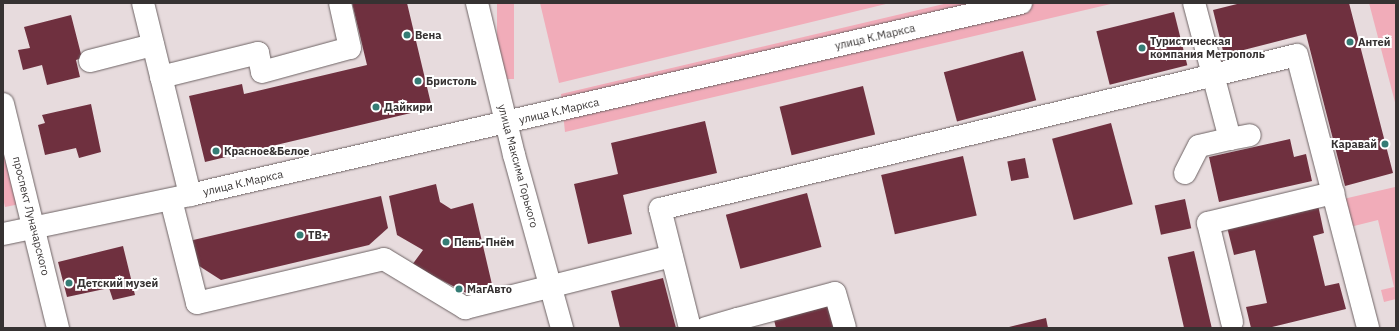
<!DOCTYPE html>
<meta charset="utf-8">
<style>
body{margin:0}
#map{position:relative;width:1399px;height:331px;overflow:hidden;background:#e7dbdd;font-family:"IBM Plex Sans",sans-serif}
div>[style]{position:absolute}
.green>*{inset:0;background:#f1acb9;transform-origin:0 0}
.building>*{inset:0;background:#6f303f;transform-origin:0 0}
.roads{filter:drop-shadow(0 0 1px #6e6465) drop-shadow(0 0 1px #6e6465)}
.minor>*{height:22px;margin:-11px;padding:0 11px;transform-origin:11px;border-radius:11px;background:#fff}
.dots>*{width:11px;height:11px;translate:-50% -50%;box-sizing:border-box;border:2px solid #fff;border-radius:50%}
span{translate:-50% -50%;white-space:nowrap;text-align:center;line-height:1.15;-webkit-text-stroke:4px #fff;paint-order:stroke}
.poi-label{font-size:11px;color:#363232;font-weight:700}
.left{translate:0 -50%;text-align:left}
.right{translate:-100% -50%;text-align:right}
.street-label{font-size:11px;color:#363232}
.frame{position:absolute;inset:0;border:4px solid #363232;pointer-events:none}
</style>
<div id="map">
<div class="green">
<div style="left:497px;top:3px;width:17px;height:76px"></div>
<div style="clip-path:polygon(540px 3px,890px 3px,559px 83px)"></div>
<div style="clip-path:polygon(948px 3px,1115px 3px,565px 132px,561px 94px)"></div>
<div style="clip-path:polygon(1369px 3px,1396px 3px,1396px 106px)"></div>
<div style="clip-path:polygon(3px 137px,20px 204px,5px 207px,3px 198px)"></div>
<div style="clip-path:polygon(1395px 187px,1396px 189px,1396px 299px,1384px 302px,1381px 290px,1394px 287px,1378px 220px,1346px 228px,1339px 200px)"></div>
</div>
<div class="building">
<div style="clip-path:polygon(352px 3px,407px 3px,432px 108px,205px 162px,189px 96px,242px 84px,244px 94px,367px 65px)"></div>
<div style="clip-path:polygon(1241px 3px,1349px 3px,1393px 173px,1345px 186px,1306px 34px,1224px 55px,1213px 10px)"></div>
<div style="left:1174px;top:12px;width:55px;height:80px;rotate:76deg"></div>
<div style="clip-path:polygon(71px 15px,82px 58px,76px 60px,80px 77px,47px 85px,42px 65px,23px 70px,18px 50px,30px 48px,24px 27px)"></div>
<div style="left:1023px;top:51px;width:51px;height:82px;rotate:75deg"></div>
<div style="left:863px;top:86px;width:50px;height:86px;rotate:76deg"></div>
<div style="clip-path:polygon(91px 104px,101px 152px,79px 158px,76px 148px,45px 155px,38px 125px,45px 123px,42px 115px)"></div>
<div style="clip-path:polygon(705px 121px,717px 173px,623px 195px,632px 234px,588px 244px,574px 184px,618px 174px,611px 143px)"></div>
<div style="left:1111px;top:123px;width:84px;height:61px;rotate:75deg"></div>
<div style="clip-path:polygon(1290px 139px,1294px 157px,1306px 154px,1312px 181px,1219px 202px,1209px 157px)"></div>
<div style="left:963px;top:156px;width:61px;height:84px;rotate:77deg"></div>
<div style="left:1025px;top:158px;width:20px;height:18px;rotate:79deg"></div>
<div style="clip-path:polygon(436px 184px,440px 202px,451px 209px,473px 203px,494px 293px,476px 298px,412px 265px,423px 250px,397px 235px,389px 196px)"></div>
<div style="left:807px;top:193px;width:56px;height:84px;rotate:75deg"></div>
<div style="clip-path:polygon(381px 196px,388px 228px,369px 245px,221px 280px,196px 264px,189px 241px)"></div>
<div style="left:1185px;top:199px;width:30px;height:31px;rotate:78deg"></div>
<div style="clip-path:polygon(1318px 205px,1324px 233px,1313px 236px,1325px 286px,1339px 283px,1346px 309px,1268px 328px,1251px 328px,1246px 307px,1267px 303px,1255px 250px,1234px 255px,1227px 227px)"></div>
<div style="clip-path:polygon(123px 246px,135px 295px,113px 300px,109px 288px,67px 297px,58px 262px)"></div>
<div style="left:1194px;top:251px;width:79px;height:27px;rotate:77deg"></div>
<div style="clip-path:polygon(663px 278px,676px 328px,620px 328px,611px 291px)"></div>
<div style="clip-path:polygon(828px 306px,834px 328px,776px 328px,774px 320px)"></div>
<div style="clip-path:polygon(1046px 318px,1048px 328px,1009px 328px,1009px 327px)"></div>
</div>
<div class="roads">
<div class="minor">
<div style="left:143px;top:3px;width:198px;rotate:76.2deg"></div>
<div style="left:477px;top:3px;width:156px;rotate:76.3deg"></div>
<div style="left:514px;top:155px;width:180px;rotate:74.5deg"></div>
<div style="left:90px;top:61px;width:65px;rotate:-14.3deg"></div>
<div style="left:161px;top:77px;width:100px;rotate:-13.9deg"></div>
<div style="left:258px;top:53px;width:19px;rotate:78deg"></div>
<div style="left:262px;top:72px;width:91px;rotate:-15.3deg"></div>
<div style="left:350px;top:48px;width:46px;rotate:-102.5deg"></div>
<div style="left:3px;top:104px;width:231px;rotate:76.2deg"></div>
<div style="left:1230px;top:139px;width:20px;rotate:-11deg"></div>
<div style="left:1185px;top:173px;width:30px;rotate:-63deg"></div>
<div style="left:1199px;top:146px;width:32px;rotate:-13deg"></div>
<div style="left:1230px;top:139px;width:141px;rotate:-104.8deg"></div>
<div style="left:171px;top:200px;width:106px;rotate:75.8deg"></div>
<div style="left:197px;top:303px;width:192px;rotate:-13.2deg"></div>
<div style="left:384px;top:259px;width:95px;rotate:31.2deg"></div>
<div style="left:465px;top:308px;width:213px;rotate:-14.1deg"></div>
<div style="left:3px;top:234px;width:191px;rotate:-11.8deg"></div>
<div style="left:190px;top:195px;width:853px;rotate:-13.01deg"></div>
<div style="left:738px;top:319px;width:100px;rotate:-15deg"></div>
<div style="left:835px;top:293px;width:36px;rotate:74deg"></div>
<div style="left:1232px;top:322px;width:102px;rotate:-103.6deg"></div>
<div style="left:1208px;top:223px;width:129px;rotate:-13.5deg"></div>
<div style="left:690px;top:328px;width:123px;rotate:-104.1deg"></div>
<div style="left:660px;top:209px;width:655px;rotate:-13.59deg"></div>
<div style="left:1297px;top:55px;width:282px;rotate:75.4deg"></div>
<div style="left:706px;top:328px;width:33px;rotate:-16deg"></div>
<div style="left:738px;top:319px;width:9px;rotate:77deg"></div>
</div>
</div>
<div class="dots">
<div style="left:407px;top:35px;background:#357c75"></div>
<div style="left:1350px;top:42px;background:#357c75"></div>
<div style="left:1142px;top:48px;background:#357c75"></div>
<div style="left:418px;top:81px;background:#357c75"></div>
<div style="left:376px;top:107px;background:#357c75"></div>
<div style="left:1385px;top:144px;background:#357c75"></div>
<div style="left:216px;top:151px;background:#357c75"></div>
<div style="left:300px;top:235px;background:#357c75"></div>
<div style="left:446px;top:242px;background:#357c75"></div>
<div style="left:69px;top:283px;background:#357c75"></div>
<div style="left:459px;top:289px;background:#357c75"></div>
</div>
<div class="poi-label">
<span class="left" style="left:415px;top:35px">Вена</span>
<span class="left" style="left:1150px;top:48px">Туристическая<br>компания Метрополь</span>
<span class="left" style="left:1358px;top:42px">Антей</span>
<span class="left" style="left:426px;top:81px">Бристоль</span>
<span class="left" style="left:384px;top:107px">Дайкири</span>
<span class="right" style="left:1377px;top:144px">Каравай</span>
<span class="left" style="left:224px;top:151px">Красное&amp;Белое</span>
<span class="left" style="left:308px;top:235px">ТВ+</span>
<span class="left" style="left:454px;top:242px">Пень-Пнём</span>
<span class="left" style="left:77px;top:283px">Детский музей</span>
<span class="left" style="left:467px;top:289px">МагАвто</span>
</div>
<div class="street-label">
<span style="left:875px;top:37px;rotate:-13deg">улица К.Маркса</span>
<span style="left:559px;top:111px;rotate:-13deg">улица К.Маркса</span>
<span style="left:518px;top:166px;rotate:75deg">улица Максима Горького</span>
<span style="left:243px;top:183px;rotate:-13deg">улица К.Маркса</span>
<span style="left:31px;top:216px;rotate:76deg">проспект Луначарского</span>
</div>
<div class="frame"></div>
</div>
